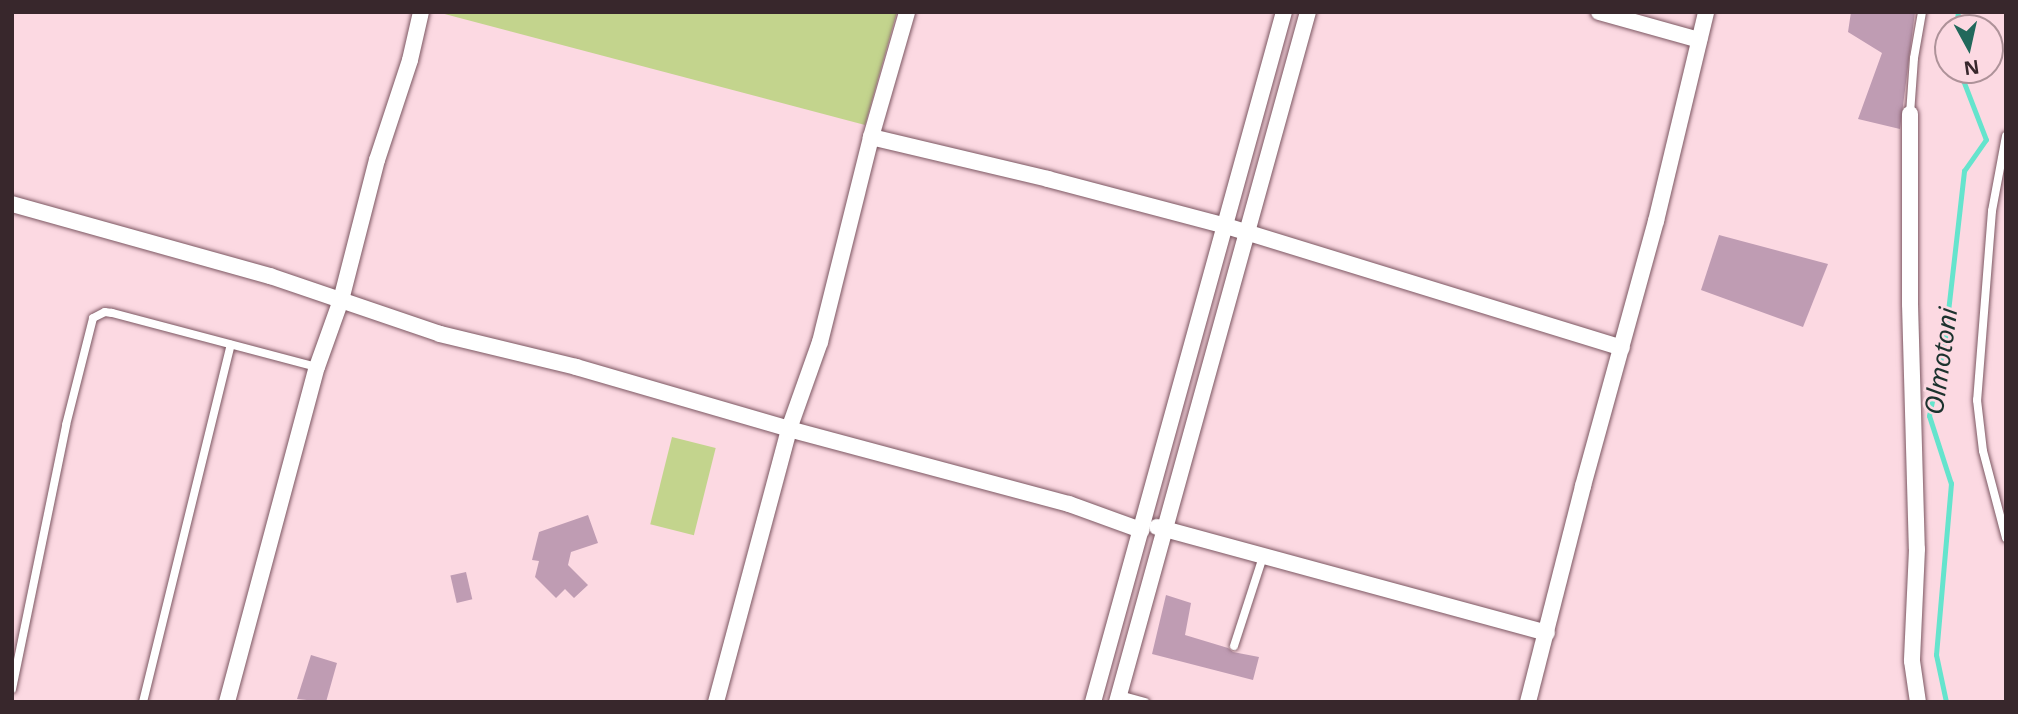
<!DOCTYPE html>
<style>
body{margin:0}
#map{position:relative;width:2018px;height:714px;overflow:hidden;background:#fcd9e2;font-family:"Noto Sans",sans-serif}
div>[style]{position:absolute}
.green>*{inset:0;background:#c3d48d;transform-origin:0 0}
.stream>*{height:4.5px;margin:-2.25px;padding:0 2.25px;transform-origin:2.25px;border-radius:2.25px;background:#65e4cd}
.building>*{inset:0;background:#bf9cb3;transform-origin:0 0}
.roads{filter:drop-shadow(0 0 2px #7c5762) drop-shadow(0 0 2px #7c5762)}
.lane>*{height:8px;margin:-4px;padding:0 4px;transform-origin:4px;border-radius:4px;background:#fff}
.street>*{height:16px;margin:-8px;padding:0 8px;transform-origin:8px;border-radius:8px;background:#fff}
span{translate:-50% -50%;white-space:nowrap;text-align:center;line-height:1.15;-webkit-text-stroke:5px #fcd9e2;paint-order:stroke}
.water-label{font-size:26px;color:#1c322e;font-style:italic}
.frame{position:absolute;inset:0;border:14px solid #38272c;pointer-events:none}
.north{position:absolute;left:1934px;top:14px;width:70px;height:70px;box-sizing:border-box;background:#fcd9e2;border:2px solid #ae9299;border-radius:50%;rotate:172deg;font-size:19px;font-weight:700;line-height:28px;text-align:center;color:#38272c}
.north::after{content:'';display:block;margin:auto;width:24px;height:32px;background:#21685b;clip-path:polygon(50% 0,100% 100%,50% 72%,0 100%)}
</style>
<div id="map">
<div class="green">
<div style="clip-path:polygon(437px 12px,897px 12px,865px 125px)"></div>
<div style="left:672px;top:437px;width:45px;height:90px;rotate:14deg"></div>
</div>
<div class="stream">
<div style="left:1956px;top:28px;width:16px;rotate:-83deg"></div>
<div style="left:1946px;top:702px;width:48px;rotate:-102deg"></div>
<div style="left:1936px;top:655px;width:172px;rotate:-85deg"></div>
<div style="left:1951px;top:484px;width:71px;rotate:-107.9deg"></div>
<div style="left:1929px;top:416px;width:80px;rotate:-78.4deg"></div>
<div style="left:1945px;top:338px;width:168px;rotate:-83.5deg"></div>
<div style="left:1964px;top:171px;width:38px;rotate:-55deg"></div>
<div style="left:1986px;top:140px;width:75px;rotate:-111.1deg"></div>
</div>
<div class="building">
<div style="clip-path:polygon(1851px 12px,1915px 12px,1900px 129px,1858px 119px,1882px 53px,1848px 32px)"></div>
<div style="clip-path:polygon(1719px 235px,1828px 264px,1803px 327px,1701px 290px)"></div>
<div style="clip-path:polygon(588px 515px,598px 543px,571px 552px,568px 565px,588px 585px,574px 598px,565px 589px,556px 598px,535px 577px,539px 561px,532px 560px,539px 532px)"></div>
<div style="left:466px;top:572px;width:28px;height:16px;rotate:77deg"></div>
<div style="clip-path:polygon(1166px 595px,1191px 603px,1185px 635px,1228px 648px,1233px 652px,1259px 657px,1253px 680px,1152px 654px)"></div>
<div style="clip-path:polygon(311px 655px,337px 663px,326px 702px,297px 699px)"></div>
</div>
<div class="roads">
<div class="lane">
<div style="left:1910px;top:114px;width:56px;rotate:-85.9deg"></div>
<div style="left:1914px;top:58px;width:47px;rotate:-80.1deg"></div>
<div style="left:2006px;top:136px;width:76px;rotate:100.6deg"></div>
<div style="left:1992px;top:211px;width:190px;rotate:94.5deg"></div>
<div style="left:1977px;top:400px;width:51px;rotate:83.3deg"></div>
<div style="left:1983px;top:451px;width:90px;rotate:75.2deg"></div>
<div style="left:1234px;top:646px;width:94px;rotate:-72deg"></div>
<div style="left:12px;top:689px;width:269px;rotate:-78.4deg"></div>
<div style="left:66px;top:425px;width:110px;rotate:-75.8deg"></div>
<div style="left:93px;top:318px;width:13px;rotate:-27deg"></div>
<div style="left:105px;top:312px;width:7px;rotate:8deg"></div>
<div style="left:112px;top:313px;width:212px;rotate:14.8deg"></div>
<div style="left:1119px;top:695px;width:27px;rotate:15deg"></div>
<div style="left:143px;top:702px;width:368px;rotate:-76.2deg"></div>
</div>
<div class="street">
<div style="left:1599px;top:12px;width:104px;rotate:15.6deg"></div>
<div style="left:1910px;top:114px;width:190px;rotate:90deg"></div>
<div style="left:1910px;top:304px;width:245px;rotate:88.4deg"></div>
<div style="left:1917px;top:549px;width:112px;rotate:92.6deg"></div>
<div style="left:1912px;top:661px;width:41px;rotate:81.7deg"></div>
<div style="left:871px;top:137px;width:182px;rotate:13.3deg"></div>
<div style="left:1048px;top:179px;width:184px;rotate:14.8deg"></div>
<div style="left:1226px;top:226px;width:414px;rotate:17.1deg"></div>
<div style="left:12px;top:204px;width:268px;rotate:15.6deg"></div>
<div style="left:270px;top:276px;width:180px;rotate:18.8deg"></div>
<div style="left:440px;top:334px;width:140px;rotate:13.6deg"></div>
<div style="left:576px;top:367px;width:222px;rotate:16.2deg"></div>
<div style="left:789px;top:429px;width:290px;rotate:15deg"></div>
<div style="left:1069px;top:504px;width:77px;rotate:19.9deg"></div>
<div style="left:1157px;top:527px;width:404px;rotate:15.2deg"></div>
<div style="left:227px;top:702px;width:347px;rotate:-75deg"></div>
<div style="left:317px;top:367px;width:71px;rotate:-70.3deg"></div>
<div style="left:341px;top:300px;width:145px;rotate:-75.6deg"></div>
<div style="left:377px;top:160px;width:105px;rotate:-71.7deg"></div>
<div style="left:410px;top:60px;width:49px;rotate:-77.1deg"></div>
<div style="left:716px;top:702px;width:283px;rotate:-75deg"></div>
<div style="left:789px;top:429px;width:92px;rotate:-70.4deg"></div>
<div style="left:820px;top:342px;width:211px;rotate:-76deg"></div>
<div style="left:871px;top:137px;width:130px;rotate:-73.9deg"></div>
<div style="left:1093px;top:702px;width:716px;rotate:-74.53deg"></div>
<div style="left:1117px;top:702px;width:716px;rotate:-74.53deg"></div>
<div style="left:1528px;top:702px;width:223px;rotate:-75.7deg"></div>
<div style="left:1583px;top:486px;width:275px;rotate:-74.6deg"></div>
<div style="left:1656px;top:221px;width:215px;rotate:-76.5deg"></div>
</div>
</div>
<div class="water-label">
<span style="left:1941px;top:361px;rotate:-82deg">Olmotoni</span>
</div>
<div class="frame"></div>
<div class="north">N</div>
</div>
